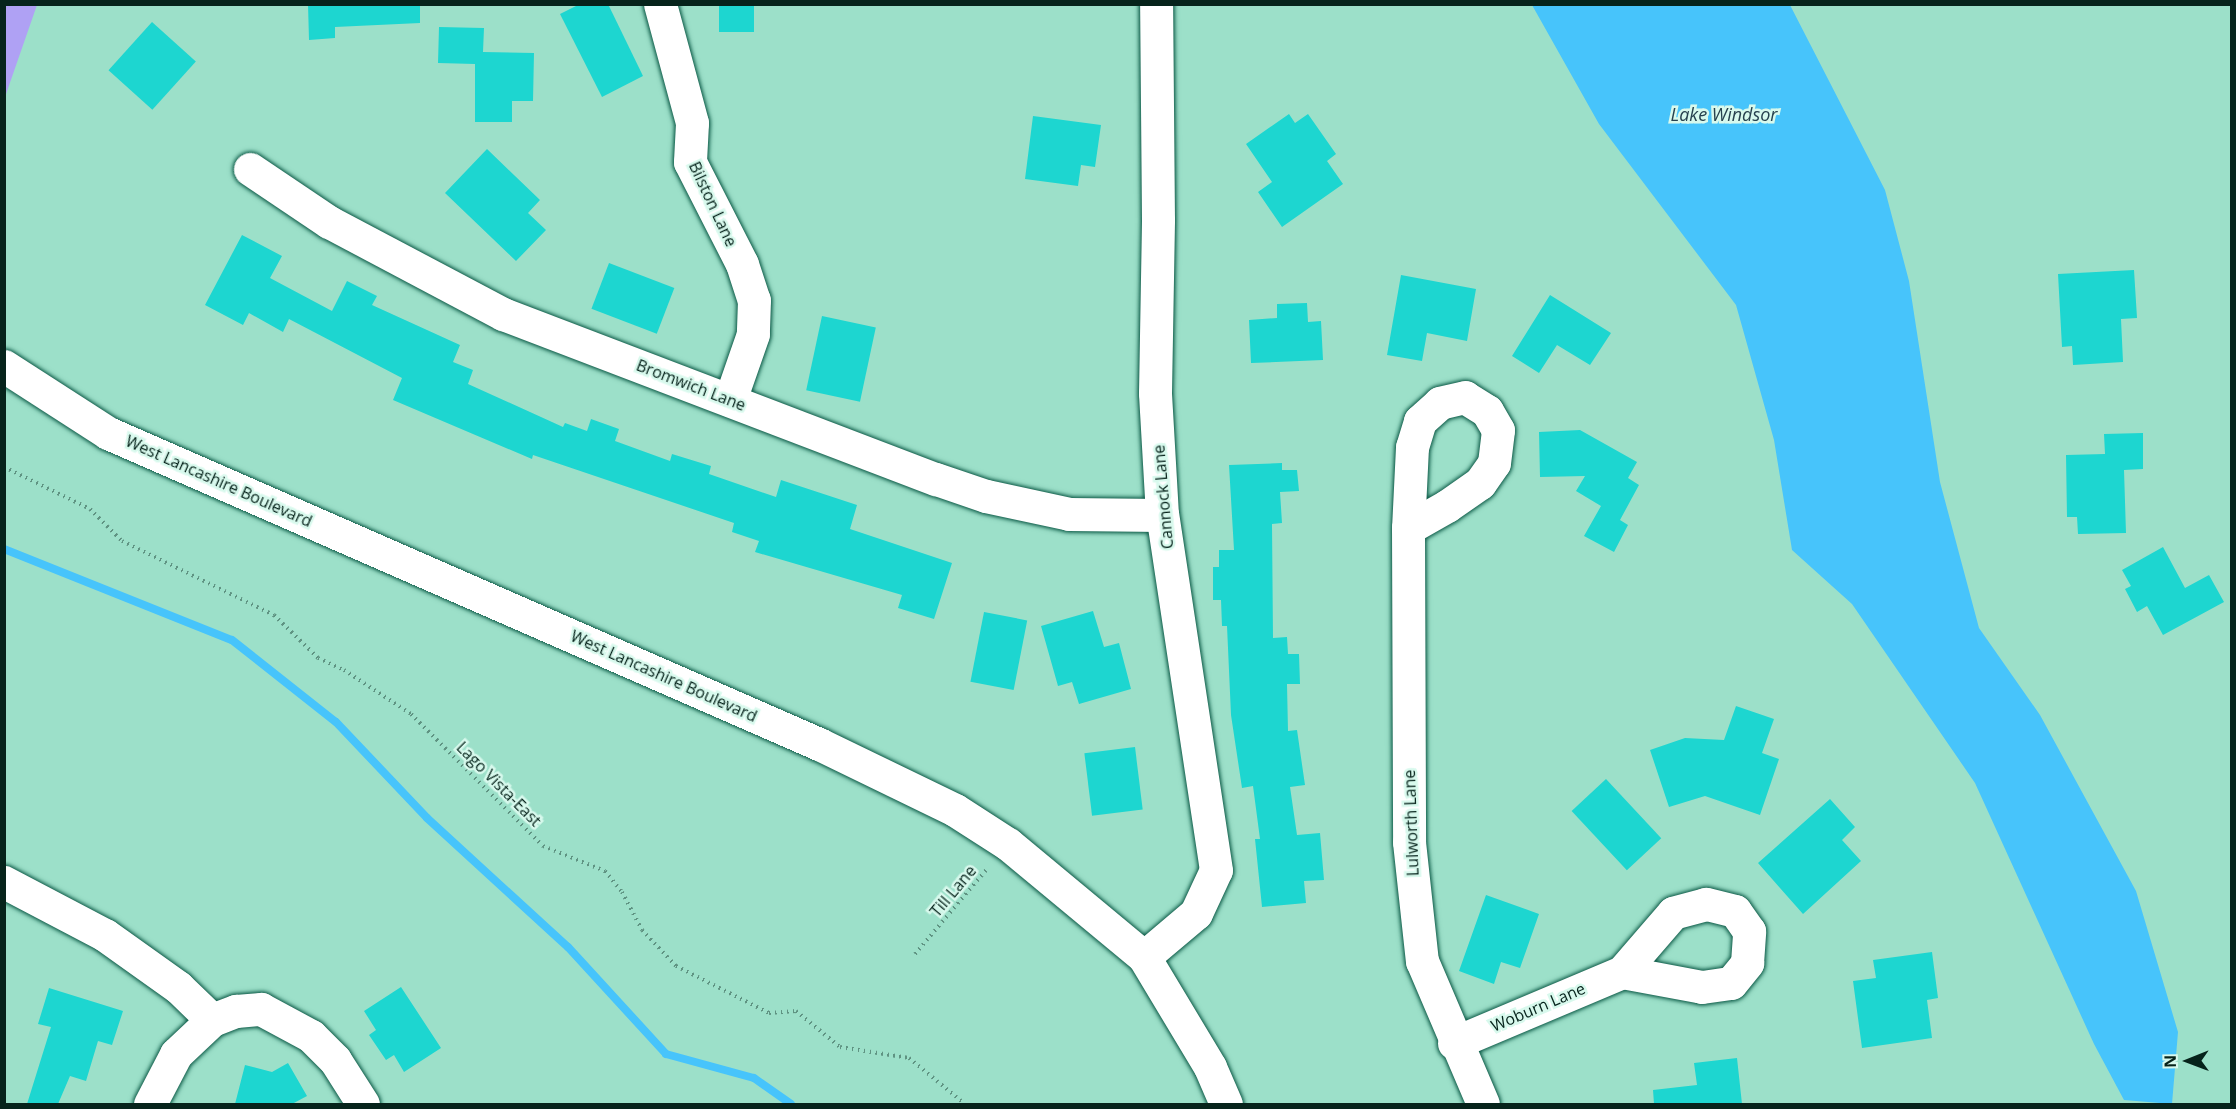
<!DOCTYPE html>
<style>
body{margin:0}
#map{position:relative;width:2236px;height:1109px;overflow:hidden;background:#9ce0c9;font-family:"Open Sans",sans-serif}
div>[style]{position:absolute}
.green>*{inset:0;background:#afa1f4}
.water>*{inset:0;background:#47c4fb}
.stream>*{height:8px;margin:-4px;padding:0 4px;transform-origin:4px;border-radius:4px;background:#47c4fb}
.building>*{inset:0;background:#1dd6d0;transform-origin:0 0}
.path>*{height:4px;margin-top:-2px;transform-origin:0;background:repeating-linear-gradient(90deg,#5f9382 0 1.5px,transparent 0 6px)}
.roads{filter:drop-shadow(0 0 2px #0a5845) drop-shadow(0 0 2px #0a5845)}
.minor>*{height:33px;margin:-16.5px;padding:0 16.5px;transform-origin:16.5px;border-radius:16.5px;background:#fff}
.major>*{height:33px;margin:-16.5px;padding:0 16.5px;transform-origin:16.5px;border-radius:16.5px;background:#fff}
span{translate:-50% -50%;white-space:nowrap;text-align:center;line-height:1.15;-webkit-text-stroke:5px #d8f9ed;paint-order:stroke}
.street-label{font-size:16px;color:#06231b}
.water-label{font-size:18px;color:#27414e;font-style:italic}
.frame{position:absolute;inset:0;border:6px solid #06231b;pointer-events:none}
.north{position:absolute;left:2158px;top:1031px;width:60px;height:60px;-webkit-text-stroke:4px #d8f9ed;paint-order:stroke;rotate:269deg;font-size:16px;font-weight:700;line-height:24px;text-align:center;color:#06231b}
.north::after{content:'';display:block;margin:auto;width:21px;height:27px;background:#06231b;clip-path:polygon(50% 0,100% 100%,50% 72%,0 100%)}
</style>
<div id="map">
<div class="green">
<div style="clip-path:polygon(5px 4px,37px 5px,5px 97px,4px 5px)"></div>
</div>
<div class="water">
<div style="clip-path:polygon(1532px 5px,1790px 5px,1885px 190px,1909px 281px,1940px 482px,1979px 628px,2040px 715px,2136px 891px,2178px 1032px,2172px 1104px,2124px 1100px,2094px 1044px,1975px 783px,1852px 604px,1792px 550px,1774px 440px,1736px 305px,1599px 124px)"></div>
</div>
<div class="stream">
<div style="left:4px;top:549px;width:245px;rotate:21.8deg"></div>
<div style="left:232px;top:640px;width:132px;rotate:38.3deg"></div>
<div style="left:336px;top:722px;width:132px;rotate:46.5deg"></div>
<div style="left:427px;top:818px;width:191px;rotate:42.5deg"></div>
<div style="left:568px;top:947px;width:145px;rotate:47.5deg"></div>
<div style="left:666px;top:1054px;width:91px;rotate:15.3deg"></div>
<div style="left:754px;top:1078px;width:45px;rotate:35.1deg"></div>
</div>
<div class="building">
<div style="clip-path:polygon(308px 4px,420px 4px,420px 23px,335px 27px,335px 38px,309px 40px)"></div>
<div style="clip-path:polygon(580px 4px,608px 4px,643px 76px,602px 97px,560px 14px)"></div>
<div style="left:719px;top:4px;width:35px;height:28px"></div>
<div style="left:152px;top:22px;width:59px;height:65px;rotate:42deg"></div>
<div style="clip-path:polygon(439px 27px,484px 28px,483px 52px,534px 53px,533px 101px,512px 101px,512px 122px,475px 122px,475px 64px,438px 63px)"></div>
<div style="clip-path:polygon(1289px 114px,1295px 123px,1308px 114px,1336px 154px,1327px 161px,1343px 184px,1282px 227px,1258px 192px,1272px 182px,1246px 144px)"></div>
<div style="clip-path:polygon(1033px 116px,1101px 125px,1095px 167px,1081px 165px,1078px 186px,1025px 179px)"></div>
<div style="clip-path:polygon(487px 149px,540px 200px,528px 213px,546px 230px,516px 261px,445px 193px)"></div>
<div style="clip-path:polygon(242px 235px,282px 256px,270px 278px,332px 311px,347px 281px,377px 296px,372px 305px,460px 345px,453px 362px,473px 370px,468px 384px,563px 427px,565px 423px,587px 431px,591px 419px,619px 429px,615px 441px,670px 461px,672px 454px,711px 466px,709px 474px,776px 497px,781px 480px,857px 505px,850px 529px,952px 563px,934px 619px,898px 608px,902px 595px,755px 552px,759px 541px,732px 532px,734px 523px,533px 455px,532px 459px,393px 400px,402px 378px,289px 319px,283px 332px,249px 313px,243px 325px,205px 305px)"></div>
<div style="left:609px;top:263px;width:70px;height:49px;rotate:21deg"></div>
<div style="clip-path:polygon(2134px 270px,2137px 318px,2121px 319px,2123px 362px,2073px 365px,2072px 346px,2062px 347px,2058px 274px)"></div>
<div style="clip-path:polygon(1401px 275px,1476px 289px,1467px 341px,1427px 333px,1422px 361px,1387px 355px)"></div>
<div style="clip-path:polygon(1550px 295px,1611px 333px,1590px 365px,1557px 345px,1539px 373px,1512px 356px)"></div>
<div style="clip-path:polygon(1307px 303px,1308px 322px,1321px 321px,1323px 360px,1251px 363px,1249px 320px,1277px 318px,1277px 304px)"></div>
<div style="left:822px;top:316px;width:55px;height:76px;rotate:12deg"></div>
<div style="clip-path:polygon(1580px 430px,1637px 462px,1628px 478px,1639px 485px,1620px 520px,1628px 525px,1614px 552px,1584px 536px,1601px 506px,1576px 491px,1585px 476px,1540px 477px,1539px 432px)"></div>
<div style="clip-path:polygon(2143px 433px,2143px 469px,2124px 470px,2126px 533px,2078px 534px,2077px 517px,2067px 517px,2066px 455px,2105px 454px,2104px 434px)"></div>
<div style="clip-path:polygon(1282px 463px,1282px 470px,1297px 470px,1299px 491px,1280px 492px,1282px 523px,1272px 524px,1273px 638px,1287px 637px,1288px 654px,1299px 654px,1300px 684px,1287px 684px,1288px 731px,1297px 730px,1305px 785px,1290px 787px,1297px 835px,1320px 833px,1324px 880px,1304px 881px,1306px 903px,1262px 907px,1255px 839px,1260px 839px,1253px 786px,1242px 788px,1231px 715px,1227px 626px,1222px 626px,1221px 600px,1213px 600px,1213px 567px,1219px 567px,1219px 550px,1234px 550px,1229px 465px)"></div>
<div style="clip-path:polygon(2163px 547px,2185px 588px,2209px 575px,2224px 602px,2163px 635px,2147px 606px,2137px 612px,2125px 589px,2131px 586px,2122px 570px)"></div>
<div style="clip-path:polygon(1093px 611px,1104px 647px,1119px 643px,1131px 689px,1079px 704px,1072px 682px,1058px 686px,1041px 626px)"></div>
<div style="left:984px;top:612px;width:44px;height:71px;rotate:11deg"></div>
<div style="clip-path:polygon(1736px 706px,1774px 719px,1762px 753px,1779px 759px,1760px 815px,1705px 796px,1669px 807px,1650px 750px,1685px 738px,1724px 740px)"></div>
<div style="left:1135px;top:747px;width:63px;height:51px;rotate:83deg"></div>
<div style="left:1606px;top:779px;width:81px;height:47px;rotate:47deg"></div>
<div style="clip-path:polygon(1830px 799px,1855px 827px,1842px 840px,1861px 861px,1803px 914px,1758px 863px)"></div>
<div style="clip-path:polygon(1486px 895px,1539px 914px,1520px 968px,1501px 962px,1494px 984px,1459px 971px)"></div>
<div style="clip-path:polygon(1932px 952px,1938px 998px,1927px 1000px,1932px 1038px,1862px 1048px,1853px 981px,1876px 978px,1873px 960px)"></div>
<div style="clip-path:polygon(401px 987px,441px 1048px,404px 1072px,394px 1055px,386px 1060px,369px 1035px,376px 1030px,364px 1011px)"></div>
<div style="clip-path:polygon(49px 988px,123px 1011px,112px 1045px,98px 1041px,86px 1081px,70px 1076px,58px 1104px,27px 1104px,51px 1027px,38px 1024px)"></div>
<div style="clip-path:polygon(1737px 1058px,1742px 1104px,1654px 1104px,1653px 1090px,1697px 1085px,1694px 1063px)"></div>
<div style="clip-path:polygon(288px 1063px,307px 1096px,292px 1104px,235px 1104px,245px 1065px,272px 1072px)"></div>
</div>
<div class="path">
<div style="left:4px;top:467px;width:96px;rotate:26deg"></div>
<div style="left:90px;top:509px;width:45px;rotate:45deg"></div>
<div style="left:122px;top:541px;width:169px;rotate:26deg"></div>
<div style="left:274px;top:615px;width:62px;rotate:44.3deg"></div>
<div style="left:318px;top:658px;width:29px;rotate:25deg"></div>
<div style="left:344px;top:670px;width:80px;rotate:33.3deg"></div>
<div style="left:411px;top:714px;width:187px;rotate:45deg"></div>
<div style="left:543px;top:846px;width:67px;rotate:22deg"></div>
<div style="left:605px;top:871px;width:27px;rotate:51deg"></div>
<div style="left:622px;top:892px;width:43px;rotate:62.2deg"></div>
<div style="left:642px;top:930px;width:50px;rotate:46.6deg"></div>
<div style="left:676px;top:966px;width:104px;rotate:26.8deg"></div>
<div style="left:769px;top:1013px;width:27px;rotate:-4deg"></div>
<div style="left:796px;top:1011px;width:57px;rotate:39.3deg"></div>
<div style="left:840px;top:1047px;width:70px;rotate:9.1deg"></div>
<div style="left:909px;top:1058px;width:72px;rotate:39.4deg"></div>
<div style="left:915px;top:954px;width:113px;rotate:-49.7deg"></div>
</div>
<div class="roads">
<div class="minor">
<div style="left:660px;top:4px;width:123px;rotate:74.9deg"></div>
<div style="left:692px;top:123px;width:39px;rotate:93deg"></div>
<div style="left:690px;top:162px;width:114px;rotate:63deg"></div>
<div style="left:742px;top:264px;width:38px;rotate:72deg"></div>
<div style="left:754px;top:300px;width:34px;rotate:92deg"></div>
<div style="left:753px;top:334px;width:70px;rotate:109.2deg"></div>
<div style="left:250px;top:169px;width:95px;rotate:33.9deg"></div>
<div style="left:329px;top:222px;width:197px;rotate:27.9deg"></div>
<div style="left:503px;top:314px;width:463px;rotate:20.9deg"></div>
<div style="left:936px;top:479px;width:53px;rotate:18.8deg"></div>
<div style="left:986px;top:496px;width:85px;rotate:12.2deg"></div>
<div style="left:1069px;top:514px;width:93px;rotate:0.6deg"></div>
<div style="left:1408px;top:528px;width:45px;rotate:-29.4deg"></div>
<div style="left:1447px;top:506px;width:40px;rotate:-34.9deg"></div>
<div style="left:1480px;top:483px;width:24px;rotate:-55deg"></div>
<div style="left:1494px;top:463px;width:33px;rotate:-83deg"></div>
<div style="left:1498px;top:430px;width:22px;rotate:-120deg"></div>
<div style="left:1487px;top:411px;width:26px;rotate:-148deg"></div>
<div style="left:1465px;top:397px;width:26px;rotate:167deg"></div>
<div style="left:1440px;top:403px;width:27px;rotate:138deg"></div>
<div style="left:1420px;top:421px;width:27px;rotate:107deg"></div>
<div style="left:1412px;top:447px;width:81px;rotate:92.8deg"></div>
<div style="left:1408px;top:528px;width:314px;rotate:89.8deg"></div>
<div style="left:1409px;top:842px;width:120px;rotate:83.8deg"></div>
<div style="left:1422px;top:961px;width:155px;rotate:66.9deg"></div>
<div style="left:4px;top:882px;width:114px;rotate:27.7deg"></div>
<div style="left:105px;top:935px;width:90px;rotate:35.5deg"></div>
<div style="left:178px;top:987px;width:47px;rotate:44.1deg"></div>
<div style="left:1144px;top:957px;width:68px;rotate:-40.2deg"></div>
<div style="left:1196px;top:913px;width:47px;rotate:-65.1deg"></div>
<div style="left:1216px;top:870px;width:359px;rotate:-98.6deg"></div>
<div style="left:1162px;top:515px;width:122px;rotate:-93.3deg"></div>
<div style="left:1155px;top:393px;width:173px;rotate:-89deg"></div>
<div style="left:1158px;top:220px;width:216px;rotate:-90.5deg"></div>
<div style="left:1454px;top:1043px;width:182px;rotate:-22.9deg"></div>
<div style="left:1622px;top:972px;width:81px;rotate:10.6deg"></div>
<div style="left:1702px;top:987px;width:29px;rotate:-8deg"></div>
<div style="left:1731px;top:983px;width:26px;rotate:-51deg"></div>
<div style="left:1747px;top:963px;width:32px;rotate:-86deg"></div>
<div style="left:1749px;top:931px;width:24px;rotate:-125deg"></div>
<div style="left:1735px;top:911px;width:30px;rotate:-166deg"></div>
<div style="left:1706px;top:904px;width:34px;rotate:165deg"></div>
<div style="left:1673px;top:913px;width:78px;rotate:130.8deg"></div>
<div style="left:150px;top:1104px;width:56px;rotate:-62.5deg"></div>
<div style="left:176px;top:1054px;width:50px;rotate:-43.4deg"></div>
<div style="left:212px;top:1020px;width:26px;rotate:-21deg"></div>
<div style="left:236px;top:1011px;width:25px;rotate:-5deg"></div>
<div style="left:261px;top:1009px;width:57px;rotate:28.4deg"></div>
<div style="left:311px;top:1036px;width:34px;rotate:45deg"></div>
<div style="left:335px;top:1060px;width:52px;rotate:57.5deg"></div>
</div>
<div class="major">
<div style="left:4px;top:366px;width:124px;rotate:32.8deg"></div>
<div style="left:108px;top:433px;width:776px;rotate:23.63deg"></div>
<div style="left:819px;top:744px;width:151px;rotate:25.9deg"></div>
<div style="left:955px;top:810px;width:63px;rotate:32.7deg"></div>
<div style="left:1008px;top:844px;width:177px;rotate:39.7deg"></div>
<div style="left:1144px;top:957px;width:128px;rotate:59deg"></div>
<div style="left:1210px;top:1067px;width:40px;rotate:66.6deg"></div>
</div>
</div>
<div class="street-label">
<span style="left:713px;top:204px;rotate:65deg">Bilston Lane</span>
<span style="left:691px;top:385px;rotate:21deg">Bromwich Lane</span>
<span style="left:219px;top:481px;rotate:24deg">West Lancashire Boulevard</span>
<span style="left:1163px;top:497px;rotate:-95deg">Cannock Lane</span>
<span style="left:664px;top:676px;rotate:24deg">West Lancashire Boulevard</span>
<span style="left:499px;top:784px;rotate:45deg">Lago Vista-East</span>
<span style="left:1411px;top:823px;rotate:-92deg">Lulworth Lane</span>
<span style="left:953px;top:891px;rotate:-50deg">Till Lane</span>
<span style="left:1538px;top:1007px;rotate:-23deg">Woburn Lane</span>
</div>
<div class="water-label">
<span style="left:1724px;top:114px">Lake Windsor</span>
</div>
<div class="frame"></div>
<div class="north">N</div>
</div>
